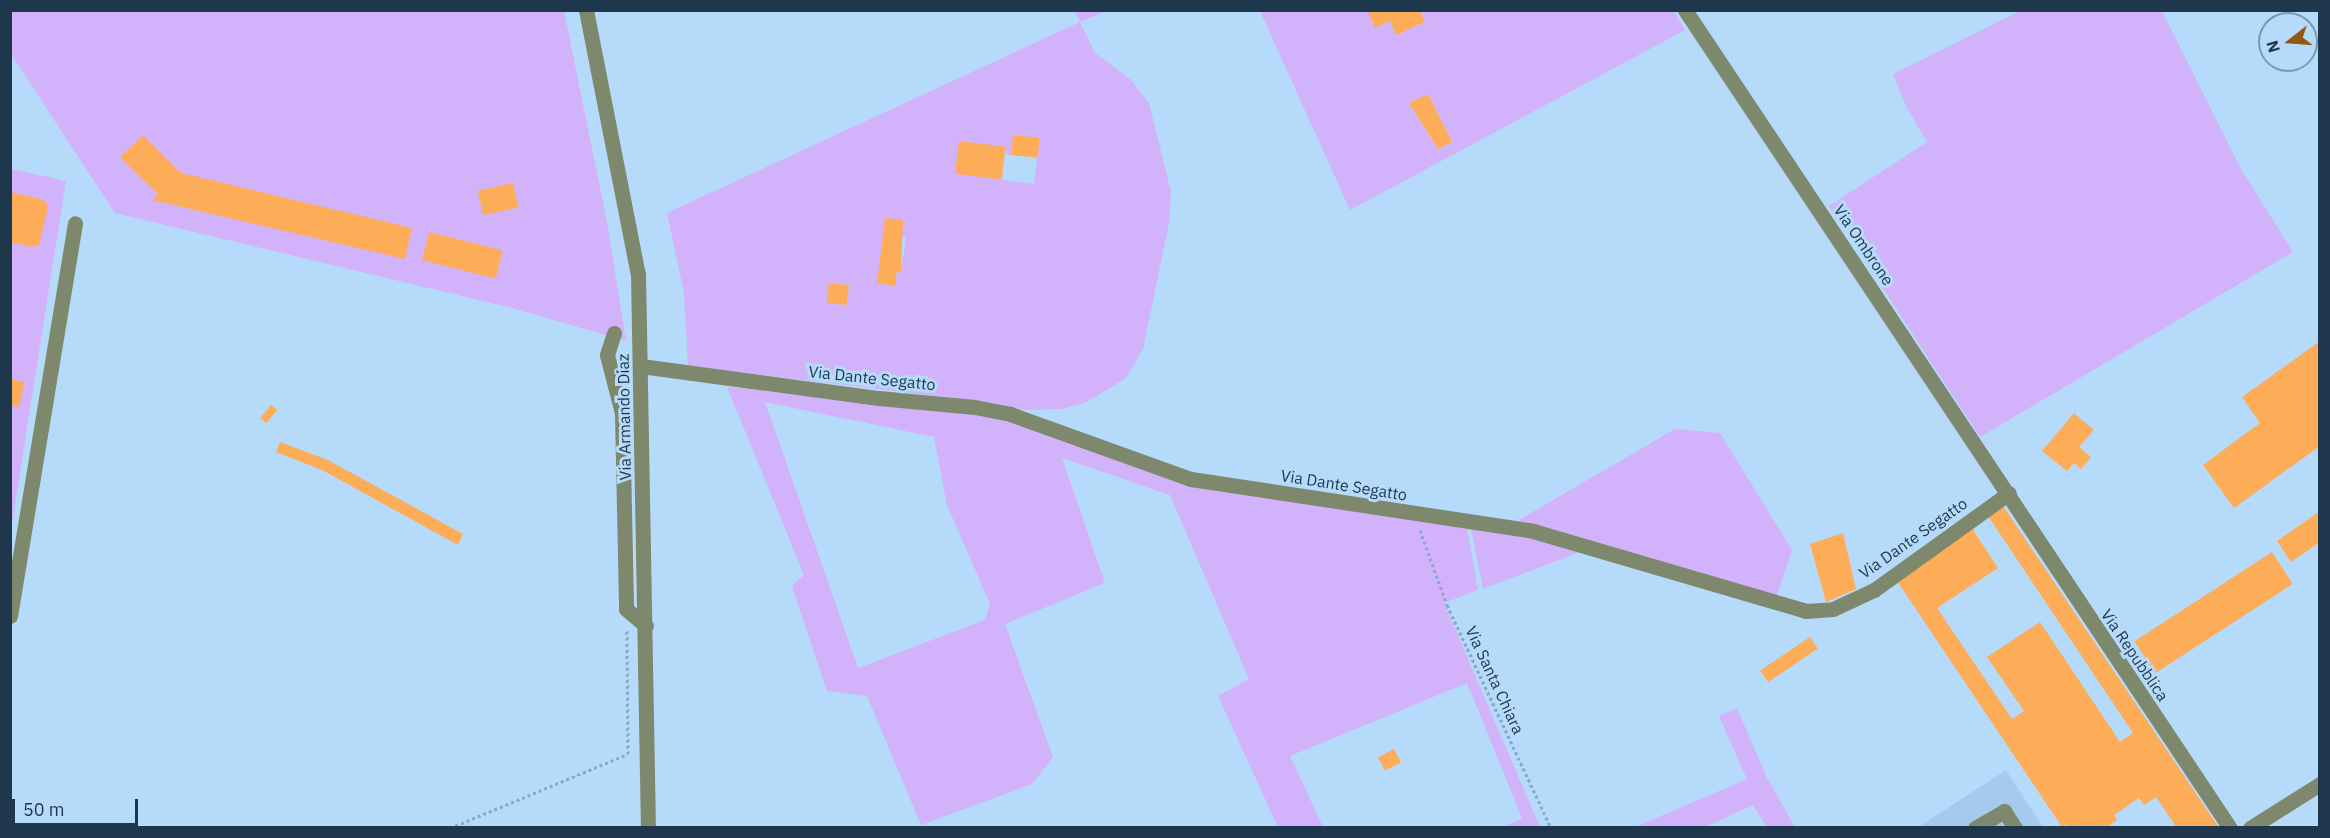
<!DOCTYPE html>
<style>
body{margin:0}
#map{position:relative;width:2330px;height:838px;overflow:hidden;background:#b6dafa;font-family:"IBM Plex Sans",sans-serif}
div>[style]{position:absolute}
.built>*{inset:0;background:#a4cbed}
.green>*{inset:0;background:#d2b2fa}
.building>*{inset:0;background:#fdac58;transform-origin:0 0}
.path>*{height:3px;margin-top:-1.5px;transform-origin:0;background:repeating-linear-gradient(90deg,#88a9c5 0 3px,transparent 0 6px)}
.minor>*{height:15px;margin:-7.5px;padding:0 7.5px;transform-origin:7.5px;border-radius:7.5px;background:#7d886c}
span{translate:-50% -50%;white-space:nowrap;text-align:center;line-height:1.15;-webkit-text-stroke:6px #b6dafa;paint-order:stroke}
.street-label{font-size:16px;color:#1e374c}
.frame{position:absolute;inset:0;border:12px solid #1e374c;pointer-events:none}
.north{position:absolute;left:2258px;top:12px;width:60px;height:60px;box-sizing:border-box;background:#b6dafa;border:2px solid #7999b4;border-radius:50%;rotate:253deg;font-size:16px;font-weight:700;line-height:24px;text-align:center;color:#1e374c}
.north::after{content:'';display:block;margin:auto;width:21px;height:27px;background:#915812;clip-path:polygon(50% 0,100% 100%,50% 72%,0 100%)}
.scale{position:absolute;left:12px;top:799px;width:126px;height:27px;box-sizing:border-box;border:3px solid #1e374c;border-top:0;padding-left:8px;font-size:18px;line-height:21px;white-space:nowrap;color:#1e374c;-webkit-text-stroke:4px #b6dafa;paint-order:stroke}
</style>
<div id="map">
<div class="built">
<div style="clip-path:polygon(2006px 770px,2043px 827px,1917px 828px)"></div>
</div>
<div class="green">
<div style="clip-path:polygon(evenodd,1075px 10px,1106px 11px,1080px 22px,1095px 53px,1131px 80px,1149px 103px,1171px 192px,1169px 223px,1143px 349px,1126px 378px,1085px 403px,1061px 409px,1021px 410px,995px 403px,688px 366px,684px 293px,667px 213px,1080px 22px,1075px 10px,1014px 135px,1040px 138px,1034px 184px,956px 173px,959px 142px,1006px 147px,1006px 154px,1011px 155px,1014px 135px,1075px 10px,886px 218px,903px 221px,901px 237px,906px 238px,901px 271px,897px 271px,894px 285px,877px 283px,886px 218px,1075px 10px,829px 283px,849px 285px,847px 305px,828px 303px,829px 283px)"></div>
<div style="clip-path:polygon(evenodd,1673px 10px,1685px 30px,1350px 210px,1260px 11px,1368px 11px,1390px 21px,1396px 35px,1425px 22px,1420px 11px,1673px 10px,1428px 94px,1452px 142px,1438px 149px,1409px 103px,1428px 94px)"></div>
<div style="clip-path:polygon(2022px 10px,2162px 11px,2241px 169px,2293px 252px,1980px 437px,1829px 206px,1927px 142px,1905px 104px,1893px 74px)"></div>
<div style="clip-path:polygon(10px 11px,564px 11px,607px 222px,626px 341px,512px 308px,115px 213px,11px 54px)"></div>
<div style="clip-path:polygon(11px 169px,66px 181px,11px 529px)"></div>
<div style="clip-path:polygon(evenodd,727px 387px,975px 411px,1048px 432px,1193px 484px,1466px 523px,1478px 590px,1444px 603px,1540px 827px,1504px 827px,1522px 818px,1467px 683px,1290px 756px,1323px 827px,1278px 827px,1218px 696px,1249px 679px,1170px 495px,1062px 458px,1105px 583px,1005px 624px,1053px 757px,1032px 784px,921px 825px,867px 696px,827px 691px,792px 586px,804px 575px,727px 387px,765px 402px,934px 437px,947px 505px,990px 604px,985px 620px,858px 668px,765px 402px)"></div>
<div style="clip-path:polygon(1675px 429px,1720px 433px,1792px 550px,1775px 601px,1590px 548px,1483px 589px,1470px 524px,1529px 529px,1519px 520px)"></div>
<div style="clip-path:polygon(1737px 708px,1767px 778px,1795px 827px,1767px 827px,1753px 805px,1705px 827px,1635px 827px,1747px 779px,1719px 716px)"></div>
</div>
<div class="building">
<div style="clip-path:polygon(1367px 10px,1420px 10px,1425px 22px,1396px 35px,1390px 21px,1375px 28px)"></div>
<div style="clip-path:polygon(1428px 94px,1452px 142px,1438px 149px,1409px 103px)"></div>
<div style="clip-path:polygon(143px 135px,181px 173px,412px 228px,405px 259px,152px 200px,158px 194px,120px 157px)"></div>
<div style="left:1013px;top:135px;width:27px;height:20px;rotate:6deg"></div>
<div style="left:959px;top:141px;width:47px;height:33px;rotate:7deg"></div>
<div style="left:513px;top:183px;width:25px;height:36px;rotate:78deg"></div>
<div style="clip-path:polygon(10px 192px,44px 200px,48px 207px,39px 245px,31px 247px,10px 242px)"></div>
<div style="clip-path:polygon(885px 218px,903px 220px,901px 272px,897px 271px,895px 286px,877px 283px)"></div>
<div style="left:429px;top:232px;width:76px;height:29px;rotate:14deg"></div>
<div style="left:829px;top:283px;width:20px;height:20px;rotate:6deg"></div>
<div style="clip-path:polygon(2320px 341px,2320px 446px,2234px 508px,2203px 465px,2260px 423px,2242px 397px)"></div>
<div style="clip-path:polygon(10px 379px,24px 382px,19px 407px,10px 405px)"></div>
<div style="left:271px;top:405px;width:8px;height:17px;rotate:40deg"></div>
<div style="clip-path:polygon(2074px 413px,2094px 430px,2079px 447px,2091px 457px,2081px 469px,2074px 463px,2067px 471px,2042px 451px)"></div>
<div style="clip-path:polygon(280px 442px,328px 460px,463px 534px,458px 545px,322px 470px,276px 452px)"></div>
<div style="clip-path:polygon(2003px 506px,2219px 828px,2177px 828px,2156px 797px,2144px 805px,2139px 798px,2114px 815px,2117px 820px,2105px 828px,2069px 828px,2067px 824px,2062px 827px,1895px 578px,1971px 527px,1998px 568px,1937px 608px,2012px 719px,2024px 711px,1987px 657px,2040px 622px,2120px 742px,2133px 733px,1988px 516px)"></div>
<div style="clip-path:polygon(2320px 511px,2320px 542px,2291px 562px,2277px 541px)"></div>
<div style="clip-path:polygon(1843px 533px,1856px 589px,1826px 602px,1810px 544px)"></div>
<div style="left:2272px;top:552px;width:38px;height:164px;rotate:57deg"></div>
<div style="left:1810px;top:637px;width:14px;height:60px;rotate:56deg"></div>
<div style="left:1394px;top:749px;width:15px;height:18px;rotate:62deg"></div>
</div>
<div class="path">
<div style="left:1420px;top:530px;width:80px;rotate:70.2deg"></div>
<div style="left:1447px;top:605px;width:246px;rotate:65deg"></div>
<div style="left:450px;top:828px;width:193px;rotate:-22.6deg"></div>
<div style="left:628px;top:754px;width:125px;rotate:-90.5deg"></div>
</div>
<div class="minor">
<div style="left:586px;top:10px;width:269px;rotate:78.9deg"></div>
<div style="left:638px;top:274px;width:554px;rotate:88.97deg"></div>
<div style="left:1685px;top:10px;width:983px;rotate:56.33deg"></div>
<div style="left:614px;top:333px;width:23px;rotate:108deg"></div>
<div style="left:607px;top:355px;width:60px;rotate:75.5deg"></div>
<div style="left:622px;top:413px;width:196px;rotate:88.8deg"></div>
<div style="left:626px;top:609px;width:26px;rotate:40deg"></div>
<div style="left:641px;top:366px;width:240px;rotate:7.7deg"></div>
<div style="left:879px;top:398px;width:96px;rotate:5.4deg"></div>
<div style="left:975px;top:407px;width:36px;rotate:11deg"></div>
<div style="left:1010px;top:414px;width:192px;rotate:19.8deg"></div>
<div style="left:1191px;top:479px;width:346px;rotate:8.6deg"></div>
<div style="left:1533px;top:531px;width:284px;rotate:16.3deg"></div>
<div style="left:1806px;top:611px;width:27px;rotate:-4deg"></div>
<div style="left:1833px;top:609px;width:45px;rotate:-24.9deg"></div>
<div style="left:1874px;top:590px;width:166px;rotate:-35.7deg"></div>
<div style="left:10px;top:616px;width:398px;rotate:-80.6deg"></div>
<div style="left:1975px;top:828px;width:34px;rotate:-30deg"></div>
<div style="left:2004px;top:811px;width:20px;rotate:57deg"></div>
<div style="left:2250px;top:828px;width:83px;rotate:-32.2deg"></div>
</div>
<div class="street-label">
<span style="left:1864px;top:245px;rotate:56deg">Via Ombrone</span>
<span style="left:872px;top:378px;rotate:6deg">Via Dante Segatto</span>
<span style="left:624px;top:417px;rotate:-91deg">Via Armando Diaz</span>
<span style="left:1344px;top:485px;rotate:9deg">Via Dante Segatto</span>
<span style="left:1913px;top:538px;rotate:-35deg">Via Dante Segatto</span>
<span style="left:2135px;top:655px;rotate:56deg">Via Repubblica</span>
<span style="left:1495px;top:680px;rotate:65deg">Via Santa Chiara</span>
</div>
<div class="frame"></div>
<div class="north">N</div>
<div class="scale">50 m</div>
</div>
